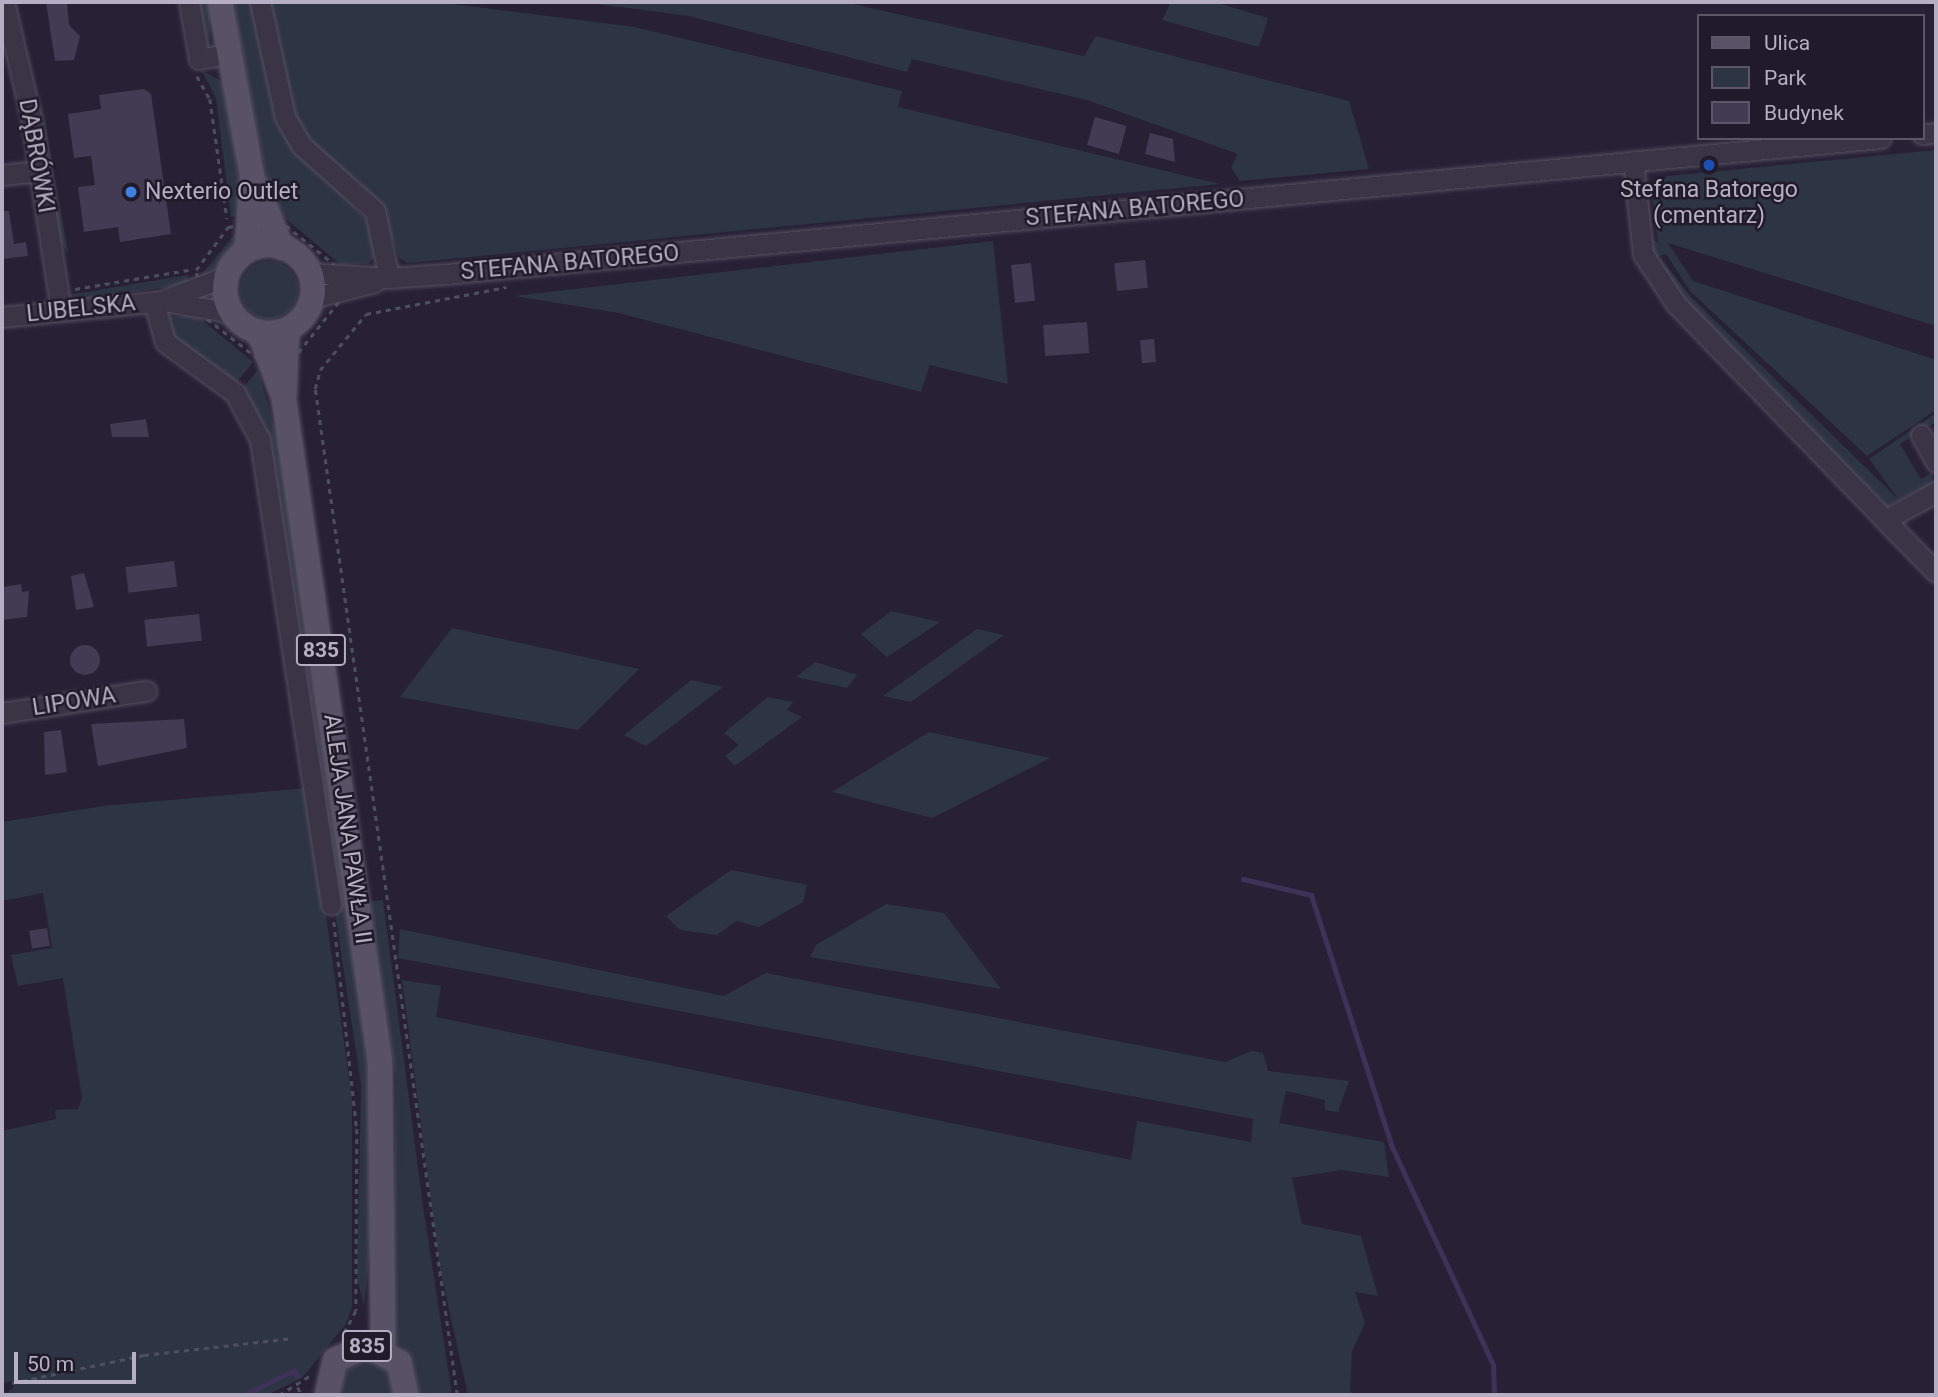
<!DOCTYPE html>
<meta charset="utf-8">
<style>
body{margin:0}
#map{position:relative;width:1938px;height:1397px;overflow:hidden;background:#282136;font-family:Roboto,sans-serif}
div>[style]{position:absolute}
.green>*{inset:0;background:#2d3444}
.round{border-radius:50%}
.stream>*{height:5px;margin:-2.5px;padding:0 2.5px;transform-origin:2.5px;border-radius:2.5px;background:#3f3258}
.building>*{inset:0;background:#433a54;transform-origin:0 0}
.path>*{height:2.5px;margin-top:-1.25px;transform-origin:0;background:repeating-linear-gradient(90deg,#4c4f5f 0 5px,transparent 0 10px)}
.roads{filter:drop-shadow(0 0 2px #564f61) drop-shadow(0 0 2px #564f61)}
.minor>*{height:19px;margin:-9.5px;padding:0 9.5px;transform-origin:9.5px;border-radius:9.5px;background:#3b3447}
.major>*{height:24px;margin:-12px;padding:0 12px;transform-origin:12px;border-radius:12px;background:#595267}
.major>.ring{margin:-12px;padding:0;box-sizing:content-box;background:none;border:24px solid #595267;border-radius:50%}
.dots>*{width:19px;height:19px;translate:-50% -50%;box-sizing:border-box;border:4px solid #201a2b;border-radius:50%}
span{translate:-50% -50%;white-space:nowrap;text-align:center;line-height:1.15;-webkit-text-stroke:5px #201a2b;paint-order:stroke}
.shield-label span{padding:2px 5px;background:#201a2b;border:2px solid;border-radius:5px;-webkit-text-stroke-width:0}
.shield-label{font-size:21px;color:#b6afc3;font-weight:700}
.street-label{font-size:23px;color:#b6afc3}
.poi-label{font-size:23px;color:#b6afc3}
.left{translate:0 -50%;text-align:left}
.frame{position:absolute;inset:0;border:4px solid #b6afc3;pointer-events:none}
.legend{position:absolute;left:1697px;top:14px;width:228px;height:126px;box-sizing:border-box;background:#201a2b;border:2px solid #5c5668;margin:0;padding:9px 12px;list-style:none;font-size:21px;color:#b6afc3}
.legend li{display:flex;align-items:center;gap:14px;height:35px}
.legend b{width:35px;border:2px solid #5c5668}
.scale{position:absolute;left:14px;top:1352px;width:122px;height:32px;box-sizing:border-box;border:4px solid #b6afc3;border-top:0;padding-left:9px;font-size:21px;line-height:24px;white-space:nowrap;color:#b6afc3;-webkit-text-stroke:5px #201a2b;paint-order:stroke}
</style>
<div id="map">
<div class="green">
<div style="clip-path:polygon(196px 2px,211px 2px,209px 46px)"></div>
<div style="clip-path:polygon(232px 2px,251px 2px,283px 133px,369px 223px,375px 257px,368px 264px,341px 265px,273px 208px)"></div>
<div style="clip-path:polygon(269px 2px,436px 2px,634px 27px,902px 91px,898px 107px,1220px 184px,408px 263px,399px 258px,379px 201px,313px 144px,294px 116px)"></div>
<div style="clip-path:polygon(582px 2px,844px 2px,1084px 56px,1096px 36px,1349px 101px,1369px 169px,1240px 181px,1231px 167px,1238px 154px,1087px 100px,912px 59px,907px 72px,689px 16px)"></div>
<div style="clip-path:polygon(1163px 2px,1214px 2px,1268px 18px,1259px 47px,1162px 20px,1170px 4px)"></div>
<div style="clip-path:polygon(202px 71px,229px 85px,242px 215px,231px 217px,216px 98px)"></div>
<div style="clip-path:polygon(41px 100px,68px 252px,60px 243px)"></div>
<div style="clip-path:polygon(1936px 150px,1936px 326px,1668px 243px,1693px 281px,1936px 360px,1936px 410px,1867px 456px,1691px 292px,1666px 254px,1658px 256px,1692px 298px,1899px 500px,1869px 459px,1936px 413px,1936px 422px,1900px 444px,1921px 479px,1932px 473px,1934px 483px,1887px 506px,1683px 301px,1653px 262px,1643px 196px,1647px 195px,1652px 240px,1658px 242px,1652px 195px,1667px 176px)"></div>
<div style="clip-path:polygon(238px 230px,236px 248px,203px 279px,202px 274px)"></div>
<div style="clip-path:polygon(993px 241px,1008px 384px,930px 365px,921px 392px,619px 313px,514px 296px)"></div>
<div class="round" style="left:240px;top:261px;width:58px;height:58px"></div>
<div style="clip-path:polygon(188px 275px,188px 284px,77px 300px,68px 295px)"></div>
<div style="clip-path:polygon(196px 315px,253px 362px,237px 382px,172px 343px,167px 317px)"></div>
<div style="clip-path:polygon(258px 370px,279px 444px,371px 1076px,372px 1230px,364px 1306px,357px 1279px,361px 1085px,296px 651px,242px 389px)"></div>
<div style="clip-path:polygon(891px 611px,940px 622px,887px 657px,861px 634px)"></div>
<div style="clip-path:polygon(452px 628px,639px 669px,578px 730px,400px 697px)"></div>
<div style="clip-path:polygon(977px 629px,1004px 635px,911px 702px,883px 696px)"></div>
<div style="clip-path:polygon(815px 662px,857px 675px,847px 688px,796px 677px)"></div>
<div style="clip-path:polygon(691px 680px,723px 687px,646px 746px,624px 735px)"></div>
<div style="clip-path:polygon(768px 697px,793px 702px,787px 710px,802px 717px,735px 766px,725px 756px,739px 745px,724px 733px)"></div>
<div style="clip-path:polygon(929px 732px,1050px 758px,932px 818px,832px 792px)"></div>
<div style="clip-path:polygon(308px 788px,352px 1099px,352px 1307px,346px 1324px,302px 1378px,267px 1395px,5px 1395px,14px 1387px,11px 1381px,2px 1384px,2px 1131px,56px 1119px,55px 1110px,78px 1109px,82px 1098px,63px 978px,18px 986px,11px 955px,52px 948px,43px 893px,2px 901px,2px 822px,103px 806px)"></div>
<div style="clip-path:polygon(731px 870px,807px 885px,803px 902px,759px 927px,736px 921px,717px 935px,680px 930px,666px 916px)"></div>
<div style="clip-path:polygon(383px 900px,423px 1206px,452px 1395px,414px 1395px,392px 1343px,396px 1077px,367px 902px)"></div>
<div style="clip-path:polygon(886px 904px,944px 913px,1001px 989px,810px 957px,816px 945px)"></div>
<div style="clip-path:polygon(400px 929px,724px 996px,766px 973px,1225px 1062px,1252px 1051px,1263px 1053px,1268px 1071px,1349px 1081px,1338px 1112px,1325px 1110px,1325px 1100px,1286px 1091px,1279px 1123px,1384px 1142px,1389px 1177px,1341px 1170px,1292px 1178px,1302px 1224px,1361px 1236px,1378px 1296px,1355px 1292px,1365px 1323px,1352px 1351px,1350px 1392px,1362px 1395px,468px 1395px,440px 1269px,402px 980px,441px 986px,436px 1017px,1131px 1160px,1137px 1121px,1251px 1142px,1253px 1119px,398px 958px)"></div>
<div style="clip-path:polygon(366px 1358px,389px 1369px,393px 1395px,341px 1395px,341px 1375px)"></div>
</div>
<div class="stream">
<div style="left:1243px;top:879px;width:70px;rotate:13.2deg"></div>
<div style="left:1311px;top:895px;width:265px;rotate:72.2deg"></div>
<div style="left:1392px;top:1147px;width:240px;rotate:65.1deg"></div>
<div style="left:1493px;top:1365px;width:30px;rotate:88deg"></div>
<div style="left:244px;top:1395px;width:56px;rotate:-26.6deg"></div>
<div style="left:294px;top:1370px;width:7px;rotate:63deg"></div>
</div>
<div class="building">
<div style="clip-path:polygon(46px 2px,67px 2px,69px 25px,80px 36px,74px 60px,55px 61px)"></div>
<div style="clip-path:polygon(144px 89px,151px 94px,171px 234px,120px 242px,118px 227px,84px 232px,78px 187px,95px 185px,91px 156px,74px 158px,68px 114px,101px 109px,99px 95px)"></div>
<div style="left:1095px;top:117px;width:33px;height:29px;rotate:16deg"></div>
<div style="clip-path:polygon(1150px 133px,1173px 139px,1175px 162px,1145px 154px)"></div>
<div style="clip-path:polygon(2px 211px,9px 211px,14px 244px,26px 242px,28px 256px,2px 259px)"></div>
<div style="left:1145px;top:260px;width:28px;height:31px;rotate:84deg"></div>
<div style="left:1031px;top:263px;width:38px;height:20px;rotate:84deg"></div>
<div style="left:1087px;top:322px;width:31px;height:44px;rotate:86deg"></div>
<div style="left:1154px;top:339px;width:23px;height:14px;rotate:85deg"></div>
<div style="clip-path:polygon(146px 419px,149px 437px,112px 437px,110px 424px)"></div>
<div style="left:174px;top:561px;width:26px;height:49px;rotate:83deg"></div>
<div style="clip-path:polygon(84px 573px,94px 607px,76px 610px,71px 576px)"></div>
<div style="clip-path:polygon(21px 584px,22px 592px,29px 591px,27px 617px,2px 620px,2px 587px)"></div>
<div style="left:199px;top:614px;width:27px;height:55px;rotate:84deg"></div>
<div class="round" style="left:70px;top:645px;width:30px;height:30px"></div>
<div style="clip-path:polygon(184px 719px,187px 748px,98px 766px,91px 724px)"></div>
<div style="clip-path:polygon(61px 730px,67px 772px,45px 775px,44px 732px)"></div>
<div style="left:47px;top:928px;width:18px;height:18px;rotate:81deg"></div>
</div>
<div class="path">
<div style="left:197px;top:76px;width:26px;rotate:61deg"></div>
<div style="left:210px;top:99px;width:121px;rotate:81.9deg"></div>
<div style="left:278px;top:219px;width:72px;rotate:38.8deg"></div>
<div style="left:334px;top:264px;width:38px;rotate:83deg"></div>
<div style="left:339px;top:302px;width:69px;rotate:128.5deg"></div>
<div style="left:296px;top:356px;width:38px;rotate:175deg"></div>
<div style="left:258px;top:359px;width:68px;rotate:-142.1deg"></div>
<div style="left:204px;top:317px;width:48px;rotate:-99.7deg"></div>
<div style="left:196px;top:270px;width:54px;rotate:-53.3deg"></div>
<div style="left:228px;top:227px;width:51px;rotate:-9.1deg"></div>
<div style="left:75px;top:289px;width:116px;rotate:-9.5deg"></div>
<div style="left:334px;top:922px;width:208px;rotate:83.7deg"></div>
<div style="left:357px;top:1129px;width:182px;rotate:90.3deg"></div>
<div style="left:356px;top:1311px;width:26px;rotate:118deg"></div>
<div style="left:12px;top:1383px;width:135px;rotate:-12deg"></div>
<div style="left:144px;top:1355px;width:150px;rotate:-6.5deg"></div>
<div style="left:298px;top:1387px;width:9px;rotate:69deg"></div>
<div style="left:279px;top:1395px;width:36px;rotate:-32deg"></div>
<div style="left:457px;top:1395px;width:1016px;rotate:-98.03deg"></div>
<div style="left:315px;top:389px;width:20px;rotate:-75deg"></div>
<div style="left:320px;top:370px;width:72px;rotate:-50.6deg"></div>
<div style="left:366px;top:314px;width:143px;rotate:-10.9deg"></div>
</div>
<div class="roads">
<div class="minor">
<div style="left:4px;top:2px;width:118px;rotate:76.8deg"></div>
<div style="left:31px;top:117px;width:196px;rotate:81.2deg"></div>
<div style="left:189px;top:2px;width:58px;rotate:80deg"></div>
<div style="left:199px;top:59px;width:34px;rotate:-10deg"></div>
<div style="left:260px;top:2px;width:118px;rotate:77.7deg"></div>
<div style="left:285px;top:117px;width:34px;rotate:60deg"></div>
<div style="left:302px;top:146px;width:98px;rotate:41.7deg"></div>
<div style="left:375px;top:211px;width:68px;rotate:78.2deg"></div>
<div style="left:1922px;top:134px;width:14px;rotate:-4deg"></div>
<div style="left:1633px;top:161px;width:94px;rotate:83.9deg"></div>
<div style="left:1643px;top:254px;width:60px;rotate:56.6deg"></div>
<div style="left:1676px;top:304px;width:301px;rotate:45.9deg"></div>
<div style="left:1885px;top:520px;width:58px;rotate:-28.8deg"></div>
<div style="left:2px;top:175px;width:38px;rotate:-6deg"></div>
<div style="left:310px;top:273px;width:79px;rotate:3.6deg"></div>
<div style="left:389px;top:278px;width:57px;rotate:-4deg"></div>
<div style="left:446px;top:274px;width:1441px;rotate:-5.41deg"></div>
<div style="left:312px;top:298px;width:65px;rotate:-14.3deg"></div>
<div style="left:154px;top:302px;width:41px;rotate:74.6deg"></div>
<div style="left:165px;top:342px;width:87px;rotate:36.1deg"></div>
<div style="left:235px;top:393px;width:53px;rotate:62deg"></div>
<div style="left:260px;top:440px;width:470px;rotate:81.3deg"></div>
<div style="left:169px;top:302px;width:64px;rotate:9.9deg"></div>
<div style="left:2px;top:317px;width:160px;rotate:-5.7deg"></div>
<div style="left:161px;top:301px;width:71px;rotate:-20.7deg"></div>
<div style="left:1921px;top:435px;width:31px;rotate:61deg"></div>
<div style="left:1885px;top:520px;width:73px;rotate:45.6deg"></div>
<div style="left:2px;top:713px;width:146px;rotate:-8.7deg"></div>
</div>
<div class="major">
<div style="left:220px;top:2px;width:176px;rotate:79.5deg"></div>
<div style="left:252px;top:175px;width:76px;rotate:93.8deg"></div>
<div style="left:256px;top:185px;width:68px;rotate:67.6deg"></div>
<div class="ring" style="left:225px;top:245px;width:64px;height:64px"></div>
<div style="left:287px;top:330px;width:70px;rotate:92.5deg"></div>
<div style="left:284px;top:400px;width:668px;rotate:81.74deg"></div>
<div style="left:380px;top:1061px;width:288px;rotate:89.4deg"></div>
<div style="left:259px;top:332px;width:65px;rotate:69.3deg"></div>
<div style="left:327px;top:1395px;width:36px;rotate:-77deg"></div>
<div style="left:335px;top:1360px;width:35px;rotate:-24deg"></div>
<div style="left:367px;top:1346px;width:36px;rotate:27deg"></div>
<div style="left:399px;top:1362px;width:34px;rotate:78deg"></div>
</div>
</div>
<div class="dots">
<div style="left:1709px;top:165px;background:#1a4fb4"></div>
<div style="left:131px;top:192px;background:#3f7fe0"></div>
</div>
<div class="shield-label">
<span style="left:321px;top:650px">835</span>
<span style="left:367px;top:1346px">835</span>
</div>
<div class="street-label">
<span style="left:36px;top:156px;rotate:80deg">DĄBRÓWKI</span>
<span style="left:1135px;top:209px;rotate:-5deg">STEFANA BATOREGO</span>
<span style="left:570px;top:263px;rotate:-5deg">STEFANA BATOREGO</span>
<span style="left:81px;top:309px;rotate:-6deg">LUBELSKA</span>
<span style="left:74px;top:702px;rotate:-9deg">LIPOWA</span>
<span style="left:347px;top:829px;rotate:82deg">ALEJA JANA PAWŁA II</span>
</div>
<div class="poi-label">
<span style="left:1709px;top:203px">Stefana Batorego<br>(cmentarz)</span>
<span class="left" style="left:145px;top:192px">Nexterio Outlet</span>
</div>
<div class="frame"></div>
<ul class="legend">
<li><b style="height:9px;background:#595267"></b>Ulica</li>
<li><b style="height:19px;background:#2d3444"></b>Park</li>
<li><b style="height:19px;background:#433a54"></b>Budynek</li>
</ul>
<div class="scale">50 m</div>
</div>
